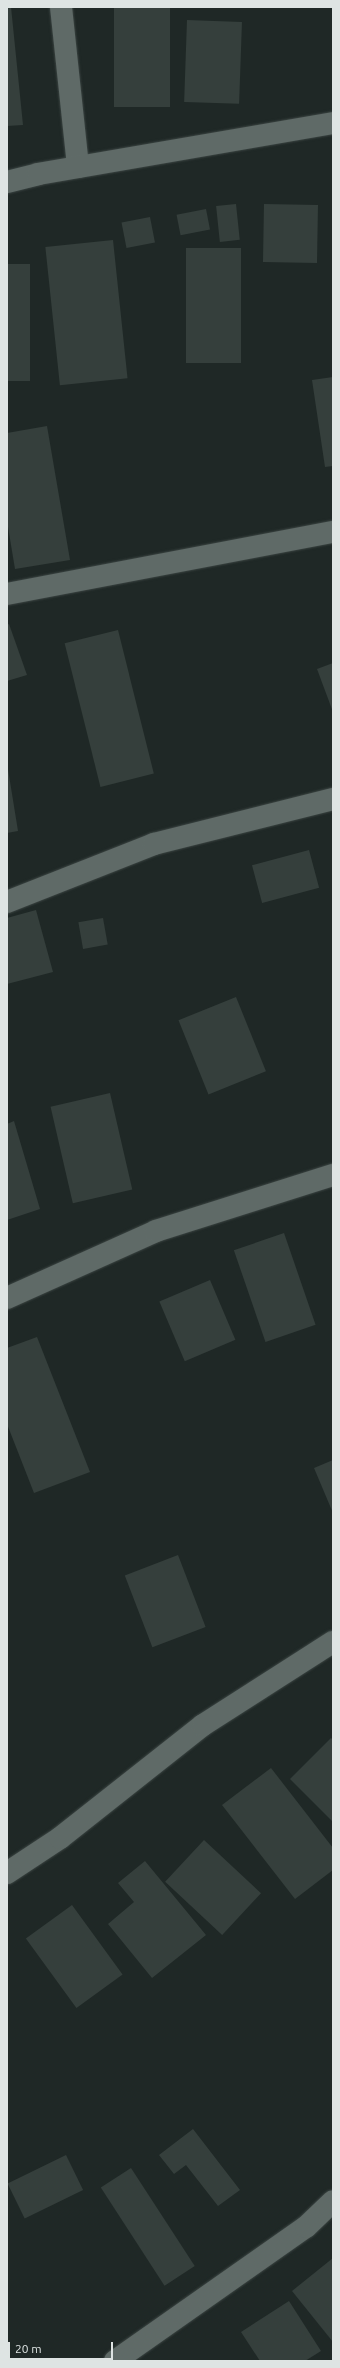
<!DOCTYPE html>
<style>
body{margin:0}
#map{position:relative;width:340px;height:2368px;overflow:hidden;background:#1f2826;font-family:Ubuntu,sans-serif}
div>[style]{position:absolute}
.building>*{inset:0;background:#353f3c;transform-origin:0 0}
.roads{filter:drop-shadow(0 0 1px #3b4442) drop-shadow(0 0 1px #3b4442)}
.minor>*{height:22px;margin:-11px;padding:0 11px;transform-origin:11px;border-radius:11px;background:#5f6a67}
span{translate:-50% -50%;white-space:nowrap;text-align:center;line-height:1.15;-webkit-text-stroke:3px #1f2826;paint-order:stroke}
.frame{position:absolute;inset:0;border:8px solid #dee4e3;pointer-events:none}
.scale{position:absolute;left:8px;top:2342px;width:105px;height:18px;box-sizing:border-box;border:2px solid #dee4e3;border-top:0;padding-left:5px;font-size:12px;line-height:14px;white-space:nowrap;color:#dee4e3;-webkit-text-stroke:3px #1f2826;paint-order:stroke}
</style>
<div id="map">
<div class="building">
<div style="clip-path:polygon(7px 7px,11px 7px,23px 125px,7px 126px)"></div>
<div style="left:114px;top:7px;width:56px;height:100px"></div>
<div style="left:187px;top:20px;width:55px;height:82px;rotate:2deg"></div>
<div style="left:236px;top:204px;width:36px;height:20px;rotate:84deg"></div>
<div style="left:264px;top:204px;width:54px;height:58px;rotate:1deg"></div>
<div style="left:206px;top:209px;width:21px;height:30px;rotate:79deg"></div>
<div style="left:150px;top:217px;width:26px;height:29px;rotate:79deg"></div>
<div style="left:113px;top:240px;width:139px;height:68px;rotate:84deg"></div>
<div style="left:241px;top:248px;width:115px;height:55px;rotate:90deg"></div>
<div style="left:7px;top:264px;width:23px;height:117px"></div>
<div style="clip-path:polygon(333px 377px,333px 466px,325px 467px,312px 380px)"></div>
<div style="clip-path:polygon(47px 426px,70px 560px,15px 569px,7px 521px,7px 433px)"></div>
<div style="clip-path:polygon(9px 624px,27px 675px,7px 681px,7px 625px)"></div>
<div style="left:118px;top:630px;width:148px;height:55px;rotate:76deg"></div>
<div style="clip-path:polygon(333px 663px,333px 712px,317px 669px)"></div>
<div style="clip-path:polygon(7px 763px,18px 831px,7px 833px)"></div>
<div style="left:309px;top:850px;width:39px;height:59px;rotate:75deg"></div>
<div style="clip-path:polygon(36px 910px,53px 972px,7px 984px,7px 918px)"></div>
<div style="left:103px;top:918px;width:27px;height:25px;rotate:80deg"></div>
<div style="left:236px;top:997px;width:80px;height:62px;rotate:68deg"></div>
<div style="left:110px;top:1093px;width:99px;height:61px;rotate:77deg"></div>
<div style="clip-path:polygon(14px 1121px,40px 1209px,7px 1220px,7px 1124px)"></div>
<div style="left:284px;top:1233px;width:97px;height:53px;rotate:71deg"></div>
<div style="left:210px;top:1280px;width:65px;height:55px;rotate:67deg"></div>
<div style="clip-path:polygon(37px 1337px,90px 1472px,34px 1493px,7px 1424px,7px 1348px)"></div>
<div style="clip-path:polygon(333px 1460px,333px 1513px,314px 1468px)"></div>
<div style="left:178px;top:1555px;width:77px;height:57px;rotate:69deg"></div>
<div style="clip-path:polygon(331px 1738px,333px 1740px,333px 1822px,290px 1779px)"></div>
<div style="clip-path:polygon(271px 1768px,333px 1848px,333px 1870px,295px 1899px,222px 1805px)"></div>
<div style="left:204px;top:1840px;width:78px;height:57px;rotate:43deg"></div>
<div style="clip-path:polygon(145px 1861px,206px 1935px,152px 1978px,108px 1924px,134px 1902px,118px 1883px)"></div>
<div style="left:72px;top:1905px;width:86px;height:57px;rotate:54deg"></div>
<div style="clip-path:polygon(193px 2129px,240px 2190px,218px 2206px,186px 2165px,174px 2174px,159px 2155px)"></div>
<div style="left:66px;top:2155px;width:39px;height:65px;rotate:64deg"></div>
<div style="left:131px;top:2168px;width:117px;height:36px;rotate:57deg"></div>
<div style="clip-path:polygon(333px 2258px,333px 2342px,292px 2291px)"></div>
<div style="clip-path:polygon(289px 2301px,321px 2351px,305px 2361px,260px 2361px,241px 2332px)"></div>
</div>
<div class="roads">
<div class="minor">
<div style="left:61px;top:7px;width:161px;rotate:83.9deg"></div>
<div style="left:7px;top:182px;width:32px;rotate:-14deg"></div>
<div style="left:38px;top:174px;width:299px;rotate:-9.8deg"></div>
<div style="left:7px;top:594px;width:332px;rotate:-10.8deg"></div>
<div style="left:7px;top:902px;width:158px;rotate:-21.5deg"></div>
<div style="left:154px;top:844px;width:185px;rotate:-14.1deg"></div>
<div style="left:7px;top:1298px;width:163px;rotate:-24.2deg"></div>
<div style="left:156px;top:1231px;width:186px;rotate:-17.6deg"></div>
<div style="left:7px;top:1873px;width:64px;rotate:-33.4deg"></div>
<div style="left:60px;top:1838px;width:182px;rotate:-38.3deg"></div>
<div style="left:203px;top:1725px;width:154px;rotate:-32.6deg"></div>
<div style="left:115px;top:2361px;width:233px;rotate:-35.1deg"></div>
<div style="left:306px;top:2227px;width:37px;rotate:-44deg"></div>
</div>
</div>
<div class="frame"></div>
<div class="scale">20 m</div>
</div>
